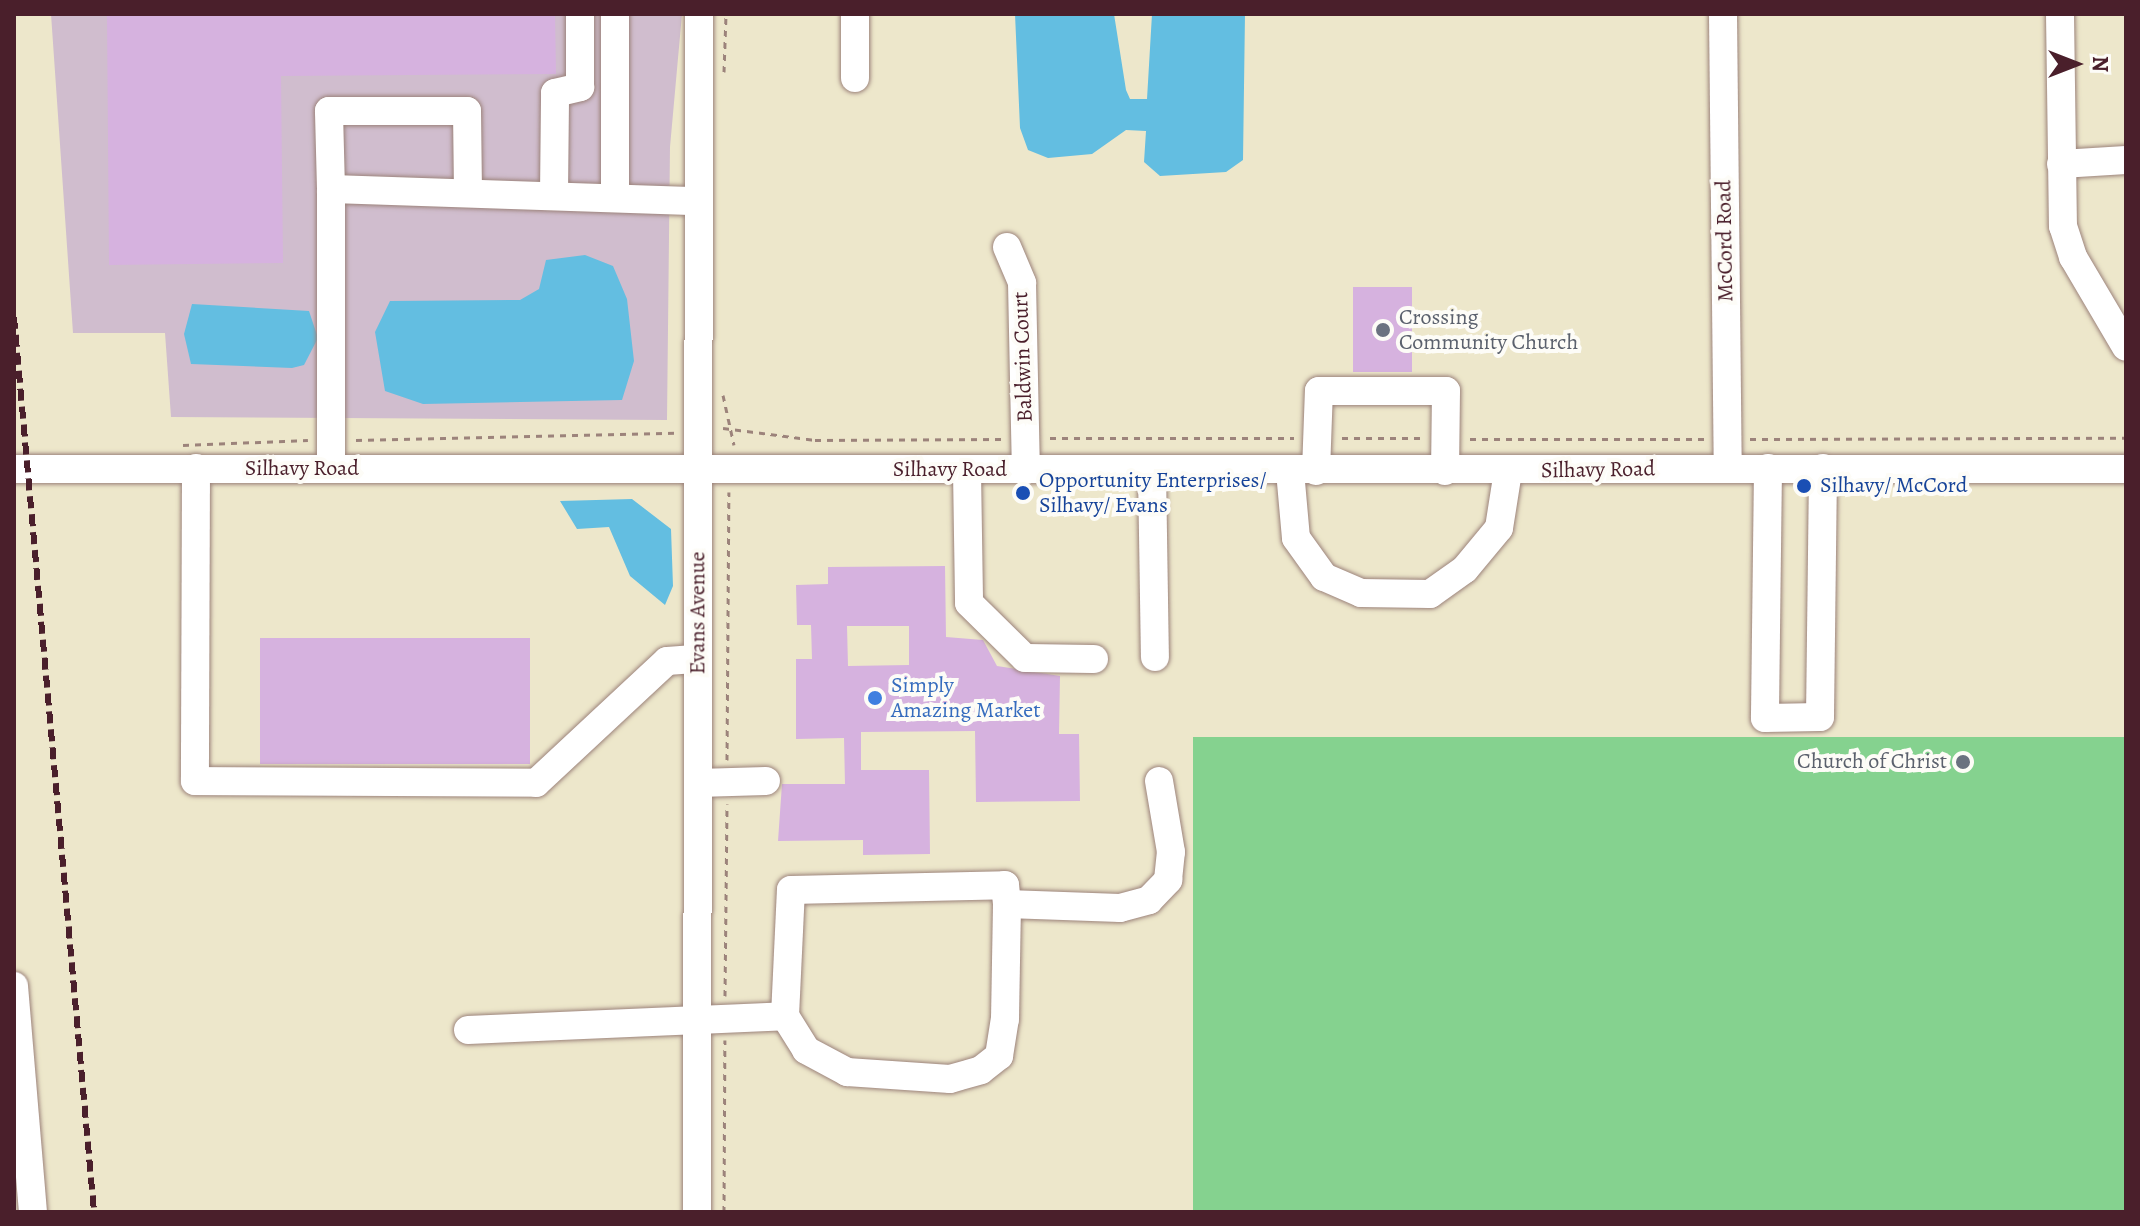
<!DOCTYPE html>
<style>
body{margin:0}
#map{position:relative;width:2140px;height:1226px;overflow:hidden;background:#ede7cb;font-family:Alegreya,serif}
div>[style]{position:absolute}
.industrial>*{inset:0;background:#d0bdce}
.green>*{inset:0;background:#85d28f;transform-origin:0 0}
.water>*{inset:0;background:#63bee1}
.building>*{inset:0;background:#d6b2df;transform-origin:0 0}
.path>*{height:3px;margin-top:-1.5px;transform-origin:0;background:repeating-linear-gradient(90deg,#9c837b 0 6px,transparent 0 12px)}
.roads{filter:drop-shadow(0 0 2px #9c837b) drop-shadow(0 0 2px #9c837b)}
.minor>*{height:28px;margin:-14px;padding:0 14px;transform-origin:14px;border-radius:14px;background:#fff}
.rail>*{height:6px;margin-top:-3px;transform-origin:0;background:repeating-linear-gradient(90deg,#4a1f2b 0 12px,transparent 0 18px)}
.dots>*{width:22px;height:22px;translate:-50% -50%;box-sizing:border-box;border:4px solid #fdfcf7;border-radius:50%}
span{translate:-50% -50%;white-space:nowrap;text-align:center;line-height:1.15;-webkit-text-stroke:8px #fdfcf7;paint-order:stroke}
.street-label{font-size:22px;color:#4a1f2b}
.worship-label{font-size:22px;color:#5b616d}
.left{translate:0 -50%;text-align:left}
.right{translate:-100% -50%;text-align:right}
.transit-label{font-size:22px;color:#164399}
.shop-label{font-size:22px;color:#366cbe}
.frame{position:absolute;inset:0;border:16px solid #4a1f2b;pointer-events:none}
.north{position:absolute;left:2036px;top:24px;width:80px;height:80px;-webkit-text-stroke:6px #fdfcf7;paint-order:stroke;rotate:90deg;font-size:22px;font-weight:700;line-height:32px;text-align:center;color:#4a1f2b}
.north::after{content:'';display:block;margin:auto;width:28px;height:36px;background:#4a1f2b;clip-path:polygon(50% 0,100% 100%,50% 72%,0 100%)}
</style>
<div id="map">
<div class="industrial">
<div style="clip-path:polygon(51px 14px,682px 14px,670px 147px,667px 420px,171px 417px,165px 333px,73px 333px)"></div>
</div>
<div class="green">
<div style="left:1193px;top:737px;width:933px;height:475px"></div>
</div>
<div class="water">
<div style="clip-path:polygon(1015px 14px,1114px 14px,1126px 90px,1130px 99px,1147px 99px,1152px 14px,1245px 14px,1243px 160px,1226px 172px,1160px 176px,1144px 162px,1146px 131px,1126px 130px,1092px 154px,1048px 158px,1028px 150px,1020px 128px)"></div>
<div style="clip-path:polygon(585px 255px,613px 266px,627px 299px,634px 361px,622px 400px,423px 404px,385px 391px,375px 332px,390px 301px,520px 300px,539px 289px,546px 260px)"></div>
<div style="clip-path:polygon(192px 304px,309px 311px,318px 338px,304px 365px,292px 368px,191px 364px,184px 334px)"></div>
<div style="clip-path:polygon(632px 499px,671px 529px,673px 586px,665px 605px,630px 576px,609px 527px,577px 529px,560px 501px)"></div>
</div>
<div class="building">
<div style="clip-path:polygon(107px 14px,555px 14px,556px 74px,281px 76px,283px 263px,109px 265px)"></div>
<div style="left:1353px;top:287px;width:59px;height:85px"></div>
<div style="clip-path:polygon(evenodd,945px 566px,946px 637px,983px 640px,997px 666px,1060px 676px,1059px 734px,1079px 734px,1080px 801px,976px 802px,975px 731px,861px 732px,861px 770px,929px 770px,930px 854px,863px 855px,863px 840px,778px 841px,782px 784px,845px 784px,844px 738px,796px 739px,796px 659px,812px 659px,811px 625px,797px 625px,796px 585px,828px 584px,828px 567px,945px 566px,847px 626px,909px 626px,909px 665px,848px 666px,847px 626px)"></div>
<div style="left:260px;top:638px;width:270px;height:126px"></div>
</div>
<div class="path">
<div style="left:724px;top:72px;width:58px;rotate:-88deg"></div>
<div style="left:723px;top:395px;width:51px;rotate:77.6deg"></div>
<div style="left:723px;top:428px;width:93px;rotate:7.4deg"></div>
<div style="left:815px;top:440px;width:187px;rotate:-0.3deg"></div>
<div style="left:1050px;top:438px;width:244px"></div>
<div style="left:1342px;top:438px;width:80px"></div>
<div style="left:1470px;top:439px;width:236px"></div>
<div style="left:1750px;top:439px;width:376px;rotate:-0.2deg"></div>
<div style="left:356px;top:440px;width:320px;rotate:-1.3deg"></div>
<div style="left:183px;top:445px;width:125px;rotate:-2.3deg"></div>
<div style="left:727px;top:760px;width:268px;rotate:-89.6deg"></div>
<div style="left:725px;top:996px;width:192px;rotate:-89.4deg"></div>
<div style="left:724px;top:1212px;width:172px;rotate:-89.7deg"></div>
</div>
<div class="roads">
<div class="minor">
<div style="left:615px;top:14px;width:183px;rotate:90deg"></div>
<div style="left:1723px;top:14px;width:453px;rotate:89.4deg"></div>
<div style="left:2060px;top:14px;width:212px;rotate:89.2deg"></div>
<div style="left:2063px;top:226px;width:33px;rotate:72deg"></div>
<div style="left:2073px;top:257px;width:104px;rotate:59.5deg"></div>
<div style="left:855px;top:78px;width:64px;rotate:-90deg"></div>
<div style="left:2061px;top:164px;width:65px;rotate:-3.5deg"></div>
<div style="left:331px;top:189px;width:78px;rotate:-91.5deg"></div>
<div style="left:329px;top:111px;width:138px"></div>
<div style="left:467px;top:111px;width:78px;rotate:89.3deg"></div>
<div style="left:554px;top:195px;width:102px;rotate:-89.4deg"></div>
<div style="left:555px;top:93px;width:26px;rotate:-13deg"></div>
<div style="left:580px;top:87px;width:73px;rotate:-90deg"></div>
<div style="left:1007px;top:247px;width:39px;rotate:67deg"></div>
<div style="left:1022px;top:283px;width:187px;rotate:88.8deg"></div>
<div style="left:196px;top:468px;width:313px;rotate:90.2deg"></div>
<div style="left:195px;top:781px;width:341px;rotate:0.3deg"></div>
<div style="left:536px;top:783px;width:179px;rotate:-43deg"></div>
<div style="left:667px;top:661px;width:31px;rotate:-4deg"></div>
<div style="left:1768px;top:468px;width:250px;rotate:90.7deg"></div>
<div style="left:1765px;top:718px;width:55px;rotate:-1deg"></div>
<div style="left:1820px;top:717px;width:249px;rotate:-89.3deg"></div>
<div style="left:14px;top:469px;width:2112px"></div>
<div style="left:331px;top:469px;width:280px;rotate:-90deg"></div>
<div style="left:331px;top:189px;width:368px;rotate:1.9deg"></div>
<div style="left:967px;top:471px;width:132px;rotate:89.1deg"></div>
<div style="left:969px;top:603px;width:78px;rotate:44.5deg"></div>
<div style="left:1025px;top:658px;width:69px;rotate:0.8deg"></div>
<div style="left:1152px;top:471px;width:186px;rotate:89.1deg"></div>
<div style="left:1290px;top:471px;width:67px;rotate:84.9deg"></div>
<div style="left:1296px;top:538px;width:48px;rotate:54.3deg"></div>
<div style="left:1324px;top:577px;width:40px;rotate:23.4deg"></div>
<div style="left:1361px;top:593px;width:69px;rotate:0.8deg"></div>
<div style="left:1430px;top:594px;width:43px;rotate:-35.5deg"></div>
<div style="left:1465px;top:569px;width:53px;rotate:-50.3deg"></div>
<div style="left:1499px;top:528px;width:58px;rotate:-81deg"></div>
<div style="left:1316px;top:471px;width:80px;rotate:-87.9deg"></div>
<div style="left:1319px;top:391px;width:127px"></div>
<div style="left:1446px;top:391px;width:80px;rotate:90.7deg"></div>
<div style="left:698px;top:783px;width:68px;rotate:-1.7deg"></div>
<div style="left:14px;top:986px;width:227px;rotate:85.2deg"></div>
<div style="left:785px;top:1016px;width:126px;rotate:-87.3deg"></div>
<div style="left:791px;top:890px;width:214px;rotate:-1.3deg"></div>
<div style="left:1005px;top:885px;width:19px;rotate:84deg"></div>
<div style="left:468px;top:1030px;width:317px;rotate:-2.5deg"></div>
<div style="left:785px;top:1016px;width:40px;rotate:58deg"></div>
<div style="left:806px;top:1050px;width:47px;rotate:28.2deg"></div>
<div style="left:847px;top:1072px;width:103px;rotate:3.9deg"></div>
<div style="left:950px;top:1079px;width:32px;rotate:-16deg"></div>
<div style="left:981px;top:1070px;width:23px;rotate:-38deg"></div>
<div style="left:999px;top:1056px;width:37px;rotate:-81deg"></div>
<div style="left:1005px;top:1019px;width:115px;rotate:-89deg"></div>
<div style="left:1007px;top:904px;width:113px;rotate:2deg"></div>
<div style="left:1120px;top:908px;width:30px;rotate:-15deg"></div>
<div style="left:1149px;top:900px;width:28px;rotate:-46deg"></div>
<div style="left:1168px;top:880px;width:28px;rotate:-84deg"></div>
<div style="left:1171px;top:852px;width:72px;rotate:-99.6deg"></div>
<div style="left:697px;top:1212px;width:1198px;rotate:-89.9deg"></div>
</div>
</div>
<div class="rail">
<div style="left:14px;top:317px;width:899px;rotate:84.89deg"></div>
</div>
<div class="dots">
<div style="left:1383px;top:330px;background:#6b7280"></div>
<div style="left:1804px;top:486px;background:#1a4fb4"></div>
<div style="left:1023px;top:493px;background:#1a4fb4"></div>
<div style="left:875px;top:698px;background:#3f7fe0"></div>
<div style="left:1963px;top:762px;background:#6b7280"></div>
</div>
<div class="street-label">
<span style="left:1725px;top:241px;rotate:-91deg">McCord Road</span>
<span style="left:1023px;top:357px;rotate:-92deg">Baldwin Court</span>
<span style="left:302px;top:469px">Silhavy Road</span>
<span style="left:950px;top:470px">Silhavy Road</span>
<span style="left:1598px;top:470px;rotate:-1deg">Silhavy Road</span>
<span style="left:698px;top:613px;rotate:-90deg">Evans Avenue</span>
</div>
<div class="worship-label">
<span class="left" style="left:1399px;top:330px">Crossing<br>Community Church</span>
<span class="right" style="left:1947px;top:762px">Church of Christ</span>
</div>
<div class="transit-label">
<span class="left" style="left:1039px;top:493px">Opportunity Enterprises/<br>Silhavy/ Evans</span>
<span class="left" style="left:1820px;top:486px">Silhavy/ McCord</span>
</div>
<div class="shop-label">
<span class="left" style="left:891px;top:698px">Simply<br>Amazing Market</span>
</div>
<div class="frame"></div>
<div class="north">N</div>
</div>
